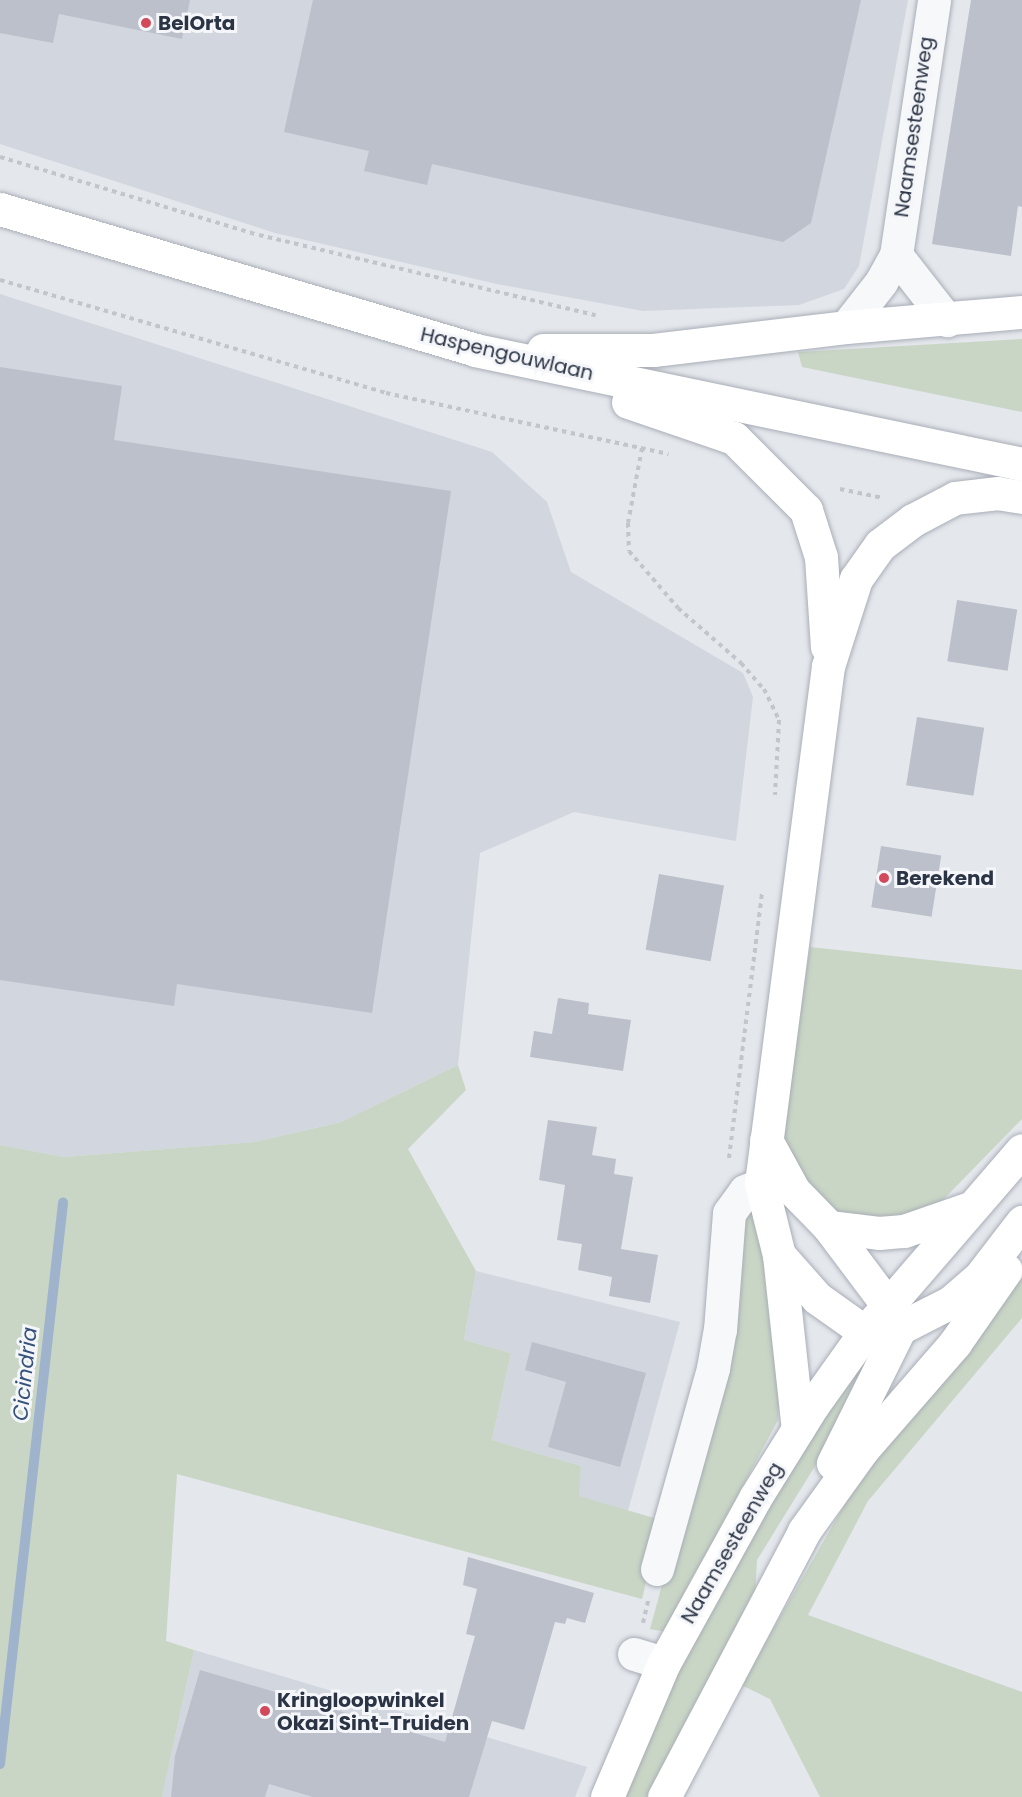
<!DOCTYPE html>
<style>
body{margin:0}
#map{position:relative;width:1022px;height:1797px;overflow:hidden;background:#e4e7ec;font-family:Poppins,sans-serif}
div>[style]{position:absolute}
.built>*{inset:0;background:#d2d6de}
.green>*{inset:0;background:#c9d6c5}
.stream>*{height:10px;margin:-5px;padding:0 5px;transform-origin:5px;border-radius:5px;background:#9fb4cc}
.building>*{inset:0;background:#bbc0ca;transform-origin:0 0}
.path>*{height:4px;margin-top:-2px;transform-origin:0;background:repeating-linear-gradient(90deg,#c2c5cb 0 4.5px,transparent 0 9px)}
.roads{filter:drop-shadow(0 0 2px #a9aeb7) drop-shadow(0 0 2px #a9aeb7)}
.minor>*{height:33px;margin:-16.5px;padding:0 16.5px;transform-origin:16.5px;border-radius:16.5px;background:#f7f8fa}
.major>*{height:33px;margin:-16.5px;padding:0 16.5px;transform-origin:16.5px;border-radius:16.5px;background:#fff}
.dots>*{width:16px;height:16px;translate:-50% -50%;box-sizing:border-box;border:3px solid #f4f6f9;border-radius:50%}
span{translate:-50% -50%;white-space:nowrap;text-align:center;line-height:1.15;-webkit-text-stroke:6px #f4f6f9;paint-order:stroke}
.poi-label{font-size:20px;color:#2b3445;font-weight:700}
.left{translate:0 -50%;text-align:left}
.street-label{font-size:20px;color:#2b3445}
.water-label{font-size:21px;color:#34527a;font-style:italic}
</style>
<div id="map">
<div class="built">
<div style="clip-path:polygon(0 0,908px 0,859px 266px,844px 289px,799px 305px,643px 311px,497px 284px,275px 233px,0 144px)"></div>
<div style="clip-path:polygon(0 294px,492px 452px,547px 502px,571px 572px,743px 673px,753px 697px,736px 841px,574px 812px,480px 853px,458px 1065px,341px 1122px,255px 1142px,64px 1157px,0 1145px)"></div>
<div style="clip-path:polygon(476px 1271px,680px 1322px,628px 1511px,578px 1496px,581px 1466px,492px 1440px,511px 1353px,464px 1340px)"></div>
<div style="clip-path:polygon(194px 1650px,587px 1767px,575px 1797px,162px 1797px)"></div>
</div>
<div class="green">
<div style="clip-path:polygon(1022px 339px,1022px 412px,802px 367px,798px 352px)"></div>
<div style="clip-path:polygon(810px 947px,1022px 970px,1022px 1119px,936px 1207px,893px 1222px,841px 1213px,819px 1201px,788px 1157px,782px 1129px)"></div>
<div style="clip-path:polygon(458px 1065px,466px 1090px,408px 1149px,476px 1271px,464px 1340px,511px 1353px,492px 1440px,581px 1466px,579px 1496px,661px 1520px,642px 1599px,177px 1474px,166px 1641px,194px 1650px,162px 1797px,0 1797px,0 1145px,64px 1157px,255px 1142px,341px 1122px)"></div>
<div style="clip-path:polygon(744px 1212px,754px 1212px,768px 1274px,781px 1364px,778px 1420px,665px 1632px,650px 1629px,723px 1362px)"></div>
<div style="clip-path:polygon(1022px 1268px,1022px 1318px,868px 1501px,808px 1615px,1022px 1692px,1022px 1797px,820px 1797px,770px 1699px,741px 1685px,861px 1476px)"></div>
<div style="clip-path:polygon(867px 1357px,871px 1362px,820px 1458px,757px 1560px,755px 1598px,651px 1797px,621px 1797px,670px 1672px,783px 1468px)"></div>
</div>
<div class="stream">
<div style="left:0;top:1764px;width:565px;rotate:-83.59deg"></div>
</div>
<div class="building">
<div style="clip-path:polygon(0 0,190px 0,182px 39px,59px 14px,53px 43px,0 33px)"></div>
<div style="clip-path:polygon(313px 0,861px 0,811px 223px,783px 242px,432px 164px,427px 185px,364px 171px,369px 151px,284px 132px)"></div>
<div style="clip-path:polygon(971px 0,1022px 0,1022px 207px,1018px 206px,1011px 256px,932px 244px)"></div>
<div style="clip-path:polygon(0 367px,122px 386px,114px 440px,451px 491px,372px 1013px,177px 984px,174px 1006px,0 980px)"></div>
<div style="left:957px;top:600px;width:61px;height:62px;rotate:9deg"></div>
<div style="left:917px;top:717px;width:68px;height:69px;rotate:9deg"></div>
<div style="left:881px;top:846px;width:61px;height:62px;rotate:9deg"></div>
<div style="left:659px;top:874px;width:66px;height:77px;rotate:10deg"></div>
<div style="clip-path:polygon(558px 998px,589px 1003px,588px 1014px,631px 1020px,623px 1071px,530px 1057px,534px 1031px,552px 1034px)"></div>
<div style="clip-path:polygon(548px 1120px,597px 1127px,592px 1155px,616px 1159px,614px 1174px,633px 1177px,621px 1249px,658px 1255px,650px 1303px,609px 1296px,612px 1277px,578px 1270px,582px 1244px,557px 1240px,565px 1185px,539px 1180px)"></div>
<div style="clip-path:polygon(532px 1342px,646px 1373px,620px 1467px,548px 1447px,566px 1382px,525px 1370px)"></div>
<div style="clip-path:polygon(468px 1557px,594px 1593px,585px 1623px,567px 1618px,565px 1624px,555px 1622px,524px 1730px,492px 1721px,469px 1797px,313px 1797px,269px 1784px,265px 1797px,171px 1797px,175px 1756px,200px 1670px,445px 1742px,475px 1636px,466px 1634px,477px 1589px,463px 1585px)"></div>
</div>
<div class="path">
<div style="left:0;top:157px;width:270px;rotate:16.8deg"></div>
<div style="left:259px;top:235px;width:346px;rotate:13.4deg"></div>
<div style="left:0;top:280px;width:402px;rotate:16.3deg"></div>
<div style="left:386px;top:393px;width:289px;rotate:12.2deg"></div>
<div style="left:642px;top:448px;width:76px;rotate:100.6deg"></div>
<div style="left:628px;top:523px;width:28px;rotate:88deg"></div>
<div style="left:629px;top:551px;width:75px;rotate:49.3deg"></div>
<div style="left:678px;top:608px;width:84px;rotate:41.1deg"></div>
<div style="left:741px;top:663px;width:35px;rotate:49deg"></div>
<div style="left:764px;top:689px;width:34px;rotate:64deg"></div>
<div style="left:779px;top:720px;width:75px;rotate:93.1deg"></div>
<div style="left:840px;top:489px;width:44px;rotate:11.8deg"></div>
<div style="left:729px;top:1158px;width:268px;rotate:-82.9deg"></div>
<div style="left:643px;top:1623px;width:26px;rotate:-77deg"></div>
</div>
<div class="roads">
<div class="minor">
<div style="left:896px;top:255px;width:83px;rotate:51.9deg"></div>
<div style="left:846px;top:327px;width:57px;rotate:-52.1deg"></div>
<div style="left:881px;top:282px;width:31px;rotate:-61deg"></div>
<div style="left:896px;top:255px;width:258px;rotate:-81.5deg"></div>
<div style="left:657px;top:1569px;width:209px;rotate:-74.4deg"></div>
<div style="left:713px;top:1368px;width:39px;rotate:-80deg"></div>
<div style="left:720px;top:1330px;width:117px;rotate:-85.6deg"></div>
<div style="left:729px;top:1213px;width:27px;rotate:-54deg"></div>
<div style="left:745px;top:1191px;width:42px;rotate:-22.3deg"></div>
<div style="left:634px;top:1654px;width:31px;rotate:17deg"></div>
</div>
<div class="major">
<div style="left:0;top:209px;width:495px;rotate:16.5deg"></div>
<div style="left:475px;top:350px;width:559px;rotate:11.77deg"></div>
<div style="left:543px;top:350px;width:110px"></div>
<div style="left:653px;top:350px;width:194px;rotate:-6.8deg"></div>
<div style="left:846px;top:327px;width:177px;rotate:-4.9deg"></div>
<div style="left:628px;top:402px;width:112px;rotate:18.8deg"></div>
<div style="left:734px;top:438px;width:102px;rotate:45deg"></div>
<div style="left:806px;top:510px;width:49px;rotate:72.3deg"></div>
<div style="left:821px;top:557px;width:90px;rotate:86.2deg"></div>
<div style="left:1022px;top:497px;width:24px;rotate:-171deg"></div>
<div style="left:998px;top:493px;width:43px;rotate:173.4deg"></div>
<div style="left:955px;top:498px;width:47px;rotate:152.4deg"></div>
<div style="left:913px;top:520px;width:41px;rotate:142.9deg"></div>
<div style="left:880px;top:545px;width:42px;rotate:125.2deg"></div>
<div style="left:856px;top:579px;width:91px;rotate:107.8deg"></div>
<div style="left:828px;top:666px;width:521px;rotate:97.38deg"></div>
<div style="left:761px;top:1183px;width:74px;rotate:76deg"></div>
<div style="left:779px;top:1255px;width:57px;rotate:48.5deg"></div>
<div style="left:817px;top:1298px;width:59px;rotate:35.3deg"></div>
<div style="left:865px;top:1332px;width:35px;rotate:-7deg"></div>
<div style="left:900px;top:1328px;width:57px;rotate:-27deg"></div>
<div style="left:951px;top:1302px;width:37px;rotate:-41deg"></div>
<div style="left:979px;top:1278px;width:71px;rotate:-52.5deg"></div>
<div style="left:766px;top:1140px;width:58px;rotate:61.2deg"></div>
<div style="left:794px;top:1191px;width:50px;rotate:45.8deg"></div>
<div style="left:829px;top:1227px;width:100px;rotate:53.1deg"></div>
<div style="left:889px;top:1307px;width:24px;rotate:62deg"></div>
<div style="left:900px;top:1328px;width:151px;rotate:116.4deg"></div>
<div style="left:829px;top:1227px;width:50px;rotate:6.8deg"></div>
<div style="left:879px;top:1233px;width:25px;rotate:-5deg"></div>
<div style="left:904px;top:1231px;width:70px;rotate:-19.2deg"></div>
<div style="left:779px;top:1255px;width:175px;rotate:83.8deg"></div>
<div style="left:607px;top:1797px;width:146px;rotate:-67deg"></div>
<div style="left:664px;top:1663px;width:188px;rotate:-61.1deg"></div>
<div style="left:755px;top:1498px;width:110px;rotate:-58.1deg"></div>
<div style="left:813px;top:1405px;width:90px;rotate:-54.5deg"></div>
<div style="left:865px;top:1332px;width:240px;rotate:-49.2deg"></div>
<div style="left:664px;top:1797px;width:301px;rotate:-62.2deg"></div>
<div style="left:804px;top:1531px;width:101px;rotate:-54.3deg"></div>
<div style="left:863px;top:1449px;width:140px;rotate:-49deg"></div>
<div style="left:955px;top:1343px;width:89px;rotate:-55.1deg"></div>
</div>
</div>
<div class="dots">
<div style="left:146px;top:23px;background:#d1495b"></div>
<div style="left:884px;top:878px;background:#d1495b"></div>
<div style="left:265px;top:1711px;background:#d1495b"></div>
</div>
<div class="poi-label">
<span class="left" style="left:158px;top:23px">BelOrta</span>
<span class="left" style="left:896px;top:878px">Berekend</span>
<span class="left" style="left:277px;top:1712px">Kringloopwinkel<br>Okazi Sint-Truiden</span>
</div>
<div class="street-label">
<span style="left:914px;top:127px;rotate:-82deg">Naamsesteenweg</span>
<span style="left:507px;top:354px;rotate:13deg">Haspengouwlaan</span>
<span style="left:732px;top:1543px;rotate:-60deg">Naamsesteenweg</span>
</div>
<div class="water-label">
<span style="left:25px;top:1374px;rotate:-84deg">Cicindria</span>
</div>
</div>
